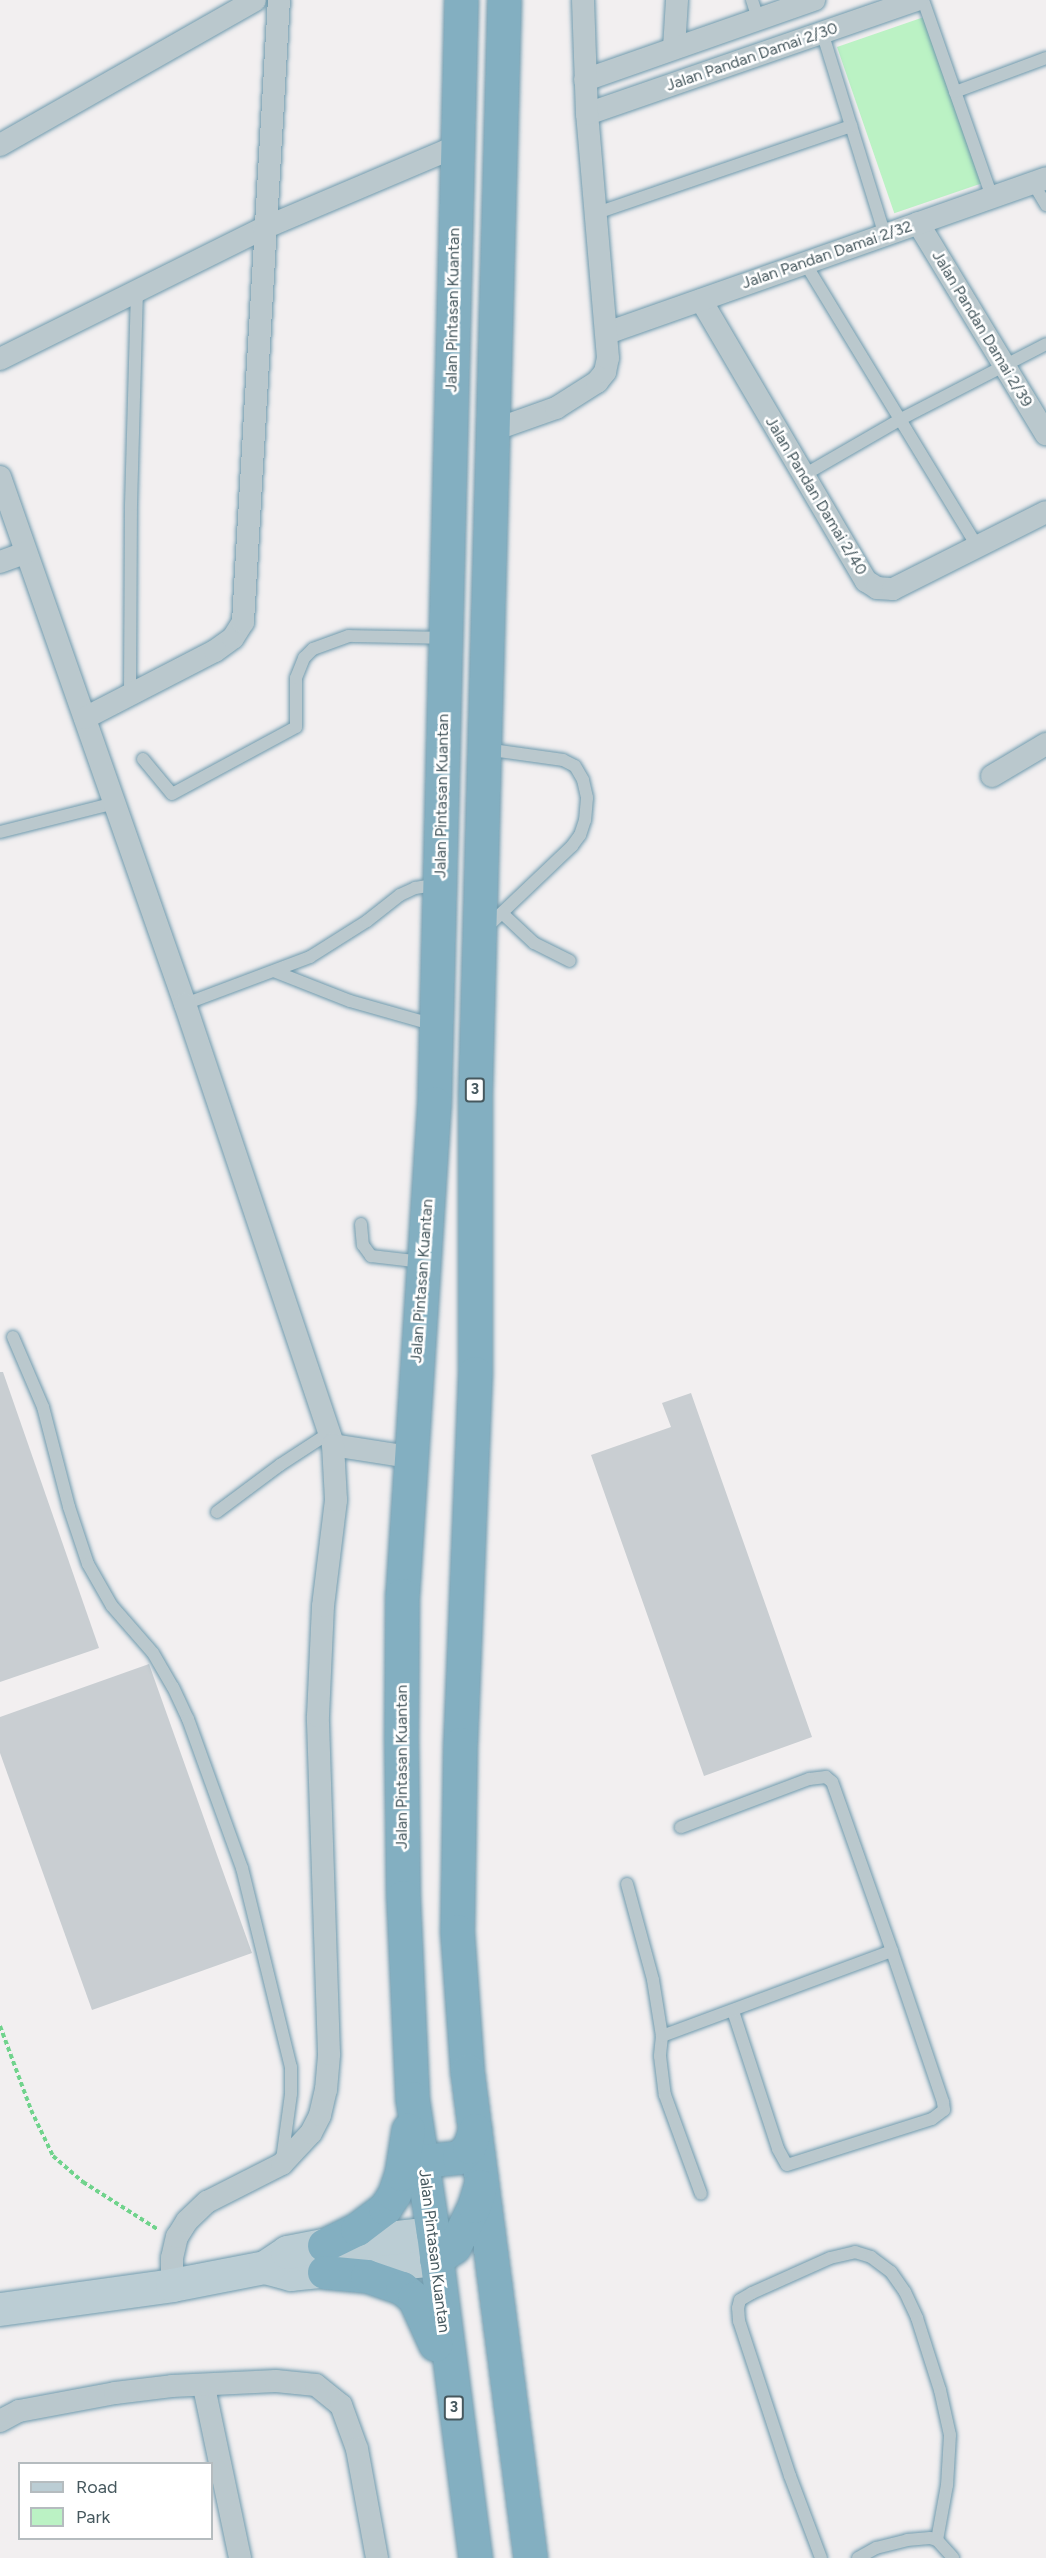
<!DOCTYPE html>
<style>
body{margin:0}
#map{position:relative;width:1046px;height:2558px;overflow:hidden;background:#f2eff0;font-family:Figtree,sans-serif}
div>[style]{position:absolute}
.green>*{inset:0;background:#bbf2c4;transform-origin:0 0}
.building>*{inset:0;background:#c9ced2}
.path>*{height:4px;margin-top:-2px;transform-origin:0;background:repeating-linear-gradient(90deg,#70d38c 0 4.5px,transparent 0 7.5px)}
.roads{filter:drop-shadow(0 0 2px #6f9aad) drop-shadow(0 0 2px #6f9aad)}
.lane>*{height:12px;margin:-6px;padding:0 6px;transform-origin:6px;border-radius:6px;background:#bac8cd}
.street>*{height:22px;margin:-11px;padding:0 11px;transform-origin:11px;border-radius:11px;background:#bac8cd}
.secondary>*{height:33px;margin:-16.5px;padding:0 16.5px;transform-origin:16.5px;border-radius:16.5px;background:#bbcdd4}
.highway>*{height:33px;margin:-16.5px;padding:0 16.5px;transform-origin:16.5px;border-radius:16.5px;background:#83afc1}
span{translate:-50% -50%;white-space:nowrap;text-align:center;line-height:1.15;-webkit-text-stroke:5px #fff;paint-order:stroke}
.shield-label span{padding:2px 4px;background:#fff;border:2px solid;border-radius:4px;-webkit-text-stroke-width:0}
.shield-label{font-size:15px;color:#46585e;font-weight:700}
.street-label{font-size:16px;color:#46585e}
.legend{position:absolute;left:18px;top:2462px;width:195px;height:78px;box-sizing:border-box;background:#fff;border:2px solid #b5bcbf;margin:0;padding:8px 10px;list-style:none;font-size:18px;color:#46585e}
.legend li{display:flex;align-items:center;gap:12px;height:30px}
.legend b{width:30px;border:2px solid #b5bcbf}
</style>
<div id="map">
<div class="green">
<div style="left:924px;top:17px;width:176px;height:92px;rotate:71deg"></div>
</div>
<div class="building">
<div style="clip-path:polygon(0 1372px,3px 1372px,99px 1648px,0 1682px)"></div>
<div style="clip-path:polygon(691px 1393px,812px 1737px,704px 1776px,591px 1455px,671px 1427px,662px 1403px)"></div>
<div style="clip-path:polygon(149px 1664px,252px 1953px,92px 2010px,0 1753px,0 1717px)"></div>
</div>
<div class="path">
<div style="left:0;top:2026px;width:90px;rotate:69.7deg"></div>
<div style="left:31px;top:2110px;width:51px;rotate:64.4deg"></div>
<div style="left:53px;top:2156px;width:40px;rotate:41deg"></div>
<div style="left:83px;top:2182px;width:88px;rotate:32.4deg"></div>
</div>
<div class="roads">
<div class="lane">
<div style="left:752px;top:0;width:20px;rotate:72deg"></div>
<div style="left:923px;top:0;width:209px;rotate:70.7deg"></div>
<div style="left:822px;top:32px;width:213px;rotate:72.8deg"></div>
<div style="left:955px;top:92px;width:97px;rotate:-20.5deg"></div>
<div style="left:1033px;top:183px;width:26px;rotate:59deg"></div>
<div style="left:594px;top:214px;width:272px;rotate:-18.9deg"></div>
<div style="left:805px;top:263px;width:333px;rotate:58.7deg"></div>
<div style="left:804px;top:475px;width:112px;rotate:-30deg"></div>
<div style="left:901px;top:419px;width:163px;rotate:-27.3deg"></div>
<div style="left:130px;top:692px;width:187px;rotate:-89.7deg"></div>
<div style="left:131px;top:505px;width:214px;rotate:-88.4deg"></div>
<div style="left:485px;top:749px;width:79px;rotate:8deg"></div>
<div style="left:563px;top:760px;width:13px;rotate:27deg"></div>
<div style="left:575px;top:766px;width:16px;rotate:60deg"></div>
<div style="left:583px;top:780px;width:18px;rotate:77deg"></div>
<div style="left:587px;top:798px;width:22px;rotate:95deg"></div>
<div style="left:585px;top:820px;width:16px;rotate:108deg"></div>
<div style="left:580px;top:835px;width:14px;rotate:126deg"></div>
<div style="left:572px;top:846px;width:119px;rotate:136.4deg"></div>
<div style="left:143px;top:759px;width:45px;rotate:50.4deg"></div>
<div style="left:172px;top:794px;width:141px;rotate:-28.4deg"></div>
<div style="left:296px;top:727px;width:49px;rotate:-90deg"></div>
<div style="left:296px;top:678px;width:22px;rotate:-68deg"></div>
<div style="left:304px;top:658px;width:13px;rotate:-45deg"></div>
<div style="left:313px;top:649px;width:38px;rotate:-20deg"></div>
<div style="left:349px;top:636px;width:95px;rotate:1.2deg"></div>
<div style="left:0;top:832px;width:119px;rotate:-14.2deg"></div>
<div style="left:502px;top:913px;width:44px;rotate:43.2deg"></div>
<div style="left:534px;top:943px;width:40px;rotate:26.6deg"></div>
<div style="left:276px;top:972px;width:79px;rotate:21.4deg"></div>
<div style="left:350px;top:1001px;width:87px;rotate:15.9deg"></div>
<div style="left:185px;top:1004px;width:134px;rotate:-20.6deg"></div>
<div style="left:310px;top:957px;width:67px;rotate:-32.3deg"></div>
<div style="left:367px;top:921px;width:42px;rotate:-38.2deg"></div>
<div style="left:400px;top:895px;width:17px;rotate:-25deg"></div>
<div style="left:415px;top:888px;width:24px;rotate:-9deg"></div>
<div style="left:361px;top:1224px;width:21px;rotate:85deg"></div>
<div style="left:363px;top:1245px;width:14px;rotate:54deg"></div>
<div style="left:371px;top:1256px;width:52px;rotate:6.6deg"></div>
<div style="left:13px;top:1337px;width:76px;rotate:66.8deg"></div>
<div style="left:43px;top:1407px;width:103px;rotate:75.4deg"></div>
<div style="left:69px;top:1507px;width:60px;rotate:71.6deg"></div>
<div style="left:88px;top:1564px;width:48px;rotate:60.3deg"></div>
<div style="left:112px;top:1606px;width:62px;rotate:48.9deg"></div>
<div style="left:153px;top:1653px;width:39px;rotate:60deg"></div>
<div style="left:173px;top:1687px;width:35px;rotate:65deg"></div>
<div style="left:188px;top:1719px;width:158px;rotate:70.1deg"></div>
<div style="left:242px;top:1868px;width:205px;rotate:76.2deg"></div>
<div style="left:291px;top:2067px;width:27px;rotate:90deg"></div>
<div style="left:291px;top:2094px;width:67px;rotate:97.8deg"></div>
<div style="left:217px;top:1512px;width:79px;rotate:-36.7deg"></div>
<div style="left:280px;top:1465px;width:59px;rotate:-33.1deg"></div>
<div style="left:627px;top:1884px;width:99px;rotate:74.8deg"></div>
<div style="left:653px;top:1980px;width:57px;rotate:80.9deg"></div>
<div style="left:662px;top:2036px;width:20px;rotate:96deg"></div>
<div style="left:660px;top:2056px;width:39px;rotate:83deg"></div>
<div style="left:665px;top:2095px;width:105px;rotate:70deg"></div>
<div style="left:733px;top:2011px;width:145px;rotate:71.9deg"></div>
<div style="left:778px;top:2149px;width:18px;rotate:61deg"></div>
<div style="left:787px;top:2165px;width:152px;rotate:-17.6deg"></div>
<div style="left:932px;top:2119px;width:15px;rotate:-37deg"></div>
<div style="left:944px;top:2110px;width:8px;rotate:-97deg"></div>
<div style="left:943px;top:2102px;width:159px;rotate:-108.7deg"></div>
<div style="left:662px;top:2036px;width:245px;rotate:-20.3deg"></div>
<div style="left:892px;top:1951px;width:179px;rotate:-109.5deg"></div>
<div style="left:832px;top:1782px;width:8px;rotate:-140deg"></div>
<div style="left:826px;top:1777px;width:17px;rotate:173deg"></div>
<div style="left:809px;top:1779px;width:137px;rotate:159.4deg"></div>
<div style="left:821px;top:2558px;width:88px;rotate:-110.7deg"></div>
<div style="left:790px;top:2476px;width:163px;rotate:-108.2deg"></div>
<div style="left:739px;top:2321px;width:13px;rotate:-94deg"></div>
<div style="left:738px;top:2308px;width:8px;rotate:-76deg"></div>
<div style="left:740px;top:2300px;width:14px;rotate:-30deg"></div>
<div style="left:752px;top:2293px;width:85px;rotate:-24.2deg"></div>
<div style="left:830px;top:2258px;width:26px;rotate:-13deg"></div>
<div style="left:855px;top:2252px;width:17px;rotate:17deg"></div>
<div style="left:871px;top:2257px;width:25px;rotate:37deg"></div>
<div style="left:891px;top:2272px;width:24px;rotate:55deg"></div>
<div style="left:905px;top:2292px;width:29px;rotate:65deg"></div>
<div style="left:917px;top:2318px;width:76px;rotate:72.3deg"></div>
<div style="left:940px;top:2390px;width:46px;rotate:77.5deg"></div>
<div style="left:950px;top:2435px;width:50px;rotate:93.4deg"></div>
<div style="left:947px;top:2485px;width:56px;rotate:100.3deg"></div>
<div style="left:858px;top:2558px;width:21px;rotate:-29deg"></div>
<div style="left:876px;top:2548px;width:32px;rotate:-14deg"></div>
<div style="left:907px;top:2540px;width:23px;rotate:-5deg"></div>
<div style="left:930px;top:2538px;width:7px;rotate:16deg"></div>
<div style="left:937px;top:2540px;width:24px;rotate:48deg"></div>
</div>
<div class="street">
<div style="left:674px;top:48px;width:48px;rotate:-86.4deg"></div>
<div style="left:585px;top:80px;width:243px;rotate:-19.3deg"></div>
<div style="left:587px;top:114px;width:349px;rotate:-19.1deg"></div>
<div style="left:0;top:145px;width:293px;rotate:-29.6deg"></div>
<div style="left:918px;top:223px;width:247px;rotate:58.8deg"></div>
<div style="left:701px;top:300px;width:326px;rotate:59.6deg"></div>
<div style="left:866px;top:581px;width:13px;rotate:32deg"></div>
<div style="left:877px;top:588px;width:16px;rotate:4deg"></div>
<div style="left:893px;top:589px;width:171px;rotate:-26.7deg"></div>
<div style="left:607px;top:333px;width:466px;rotate:-19.4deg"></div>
<div style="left:0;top:359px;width:295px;rotate:-26.4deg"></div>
<div style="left:264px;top:228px;width:210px;rotate:-23deg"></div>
<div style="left:494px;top:430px;width:66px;rotate:-19.5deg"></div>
<div style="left:556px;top:408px;width:49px;rotate:-32.4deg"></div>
<div style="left:597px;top:382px;width:13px;rotate:-51deg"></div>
<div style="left:605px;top:372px;width:14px;rotate:-78deg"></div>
<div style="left:608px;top:358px;width:245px;rotate:-94.9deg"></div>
<div style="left:587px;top:114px;width:114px;rotate:-92deg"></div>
<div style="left:0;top:477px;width:559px;rotate:70.66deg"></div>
<div style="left:185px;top:1004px;width:465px;rotate:71.4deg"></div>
<div style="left:333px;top:1445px;width:78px;rotate:8.9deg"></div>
<div style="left:0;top:562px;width:27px;rotate:-20deg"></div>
<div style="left:85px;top:718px;width:146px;rotate:-27.3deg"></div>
<div style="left:215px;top:651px;width:22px;rotate:-36deg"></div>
<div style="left:233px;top:638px;width:19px;rotate:-58deg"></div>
<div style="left:243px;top:622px;width:623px;rotate:-86.69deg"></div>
<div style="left:992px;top:776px;width:63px;rotate:-30.7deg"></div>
<div style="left:172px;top:2285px;width:27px;rotate:-90deg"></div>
<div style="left:172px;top:2258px;width:22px;rotate:-77deg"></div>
<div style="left:177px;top:2237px;width:19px;rotate:-58deg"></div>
<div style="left:187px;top:2221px;width:28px;rotate:-44deg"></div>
<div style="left:207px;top:2202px;width:84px;rotate:-26.9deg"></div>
<div style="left:282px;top:2164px;width:42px;rotate:-46.9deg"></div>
<div style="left:311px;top:2133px;width:20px;rotate:-63deg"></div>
<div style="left:320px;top:2115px;width:26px;rotate:-77deg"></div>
<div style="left:326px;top:2090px;width:36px;rotate:-85deg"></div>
<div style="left:329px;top:2054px;width:338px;rotate:-91.9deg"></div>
<div style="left:318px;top:1716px;width:110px;rotate:-87.4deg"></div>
<div style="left:323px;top:1606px;width:107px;rotate:-83deg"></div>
<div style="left:336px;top:1500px;width:55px;rotate:-93.1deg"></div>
<div style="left:204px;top:2387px;width:175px;rotate:78.1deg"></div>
<div style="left:0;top:2421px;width:21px;rotate:-28deg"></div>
<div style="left:19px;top:2411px;width:98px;rotate:-10.6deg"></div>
<div style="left:115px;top:2393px;width:57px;rotate:-7deg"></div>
<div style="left:172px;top:2386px;width:104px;rotate:-2.8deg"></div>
<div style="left:276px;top:2381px;width:40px;rotate:5.7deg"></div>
<div style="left:316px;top:2385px;width:32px;rotate:39deg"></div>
<div style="left:341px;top:2405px;width:47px;rotate:70deg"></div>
<div style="left:357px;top:2449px;width:111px;rotate:79.6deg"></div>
</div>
<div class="secondary">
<div style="left:265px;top:2267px;width:27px;rotate:15deg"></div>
<div style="left:291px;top:2274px;width:146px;rotate:-5.9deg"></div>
<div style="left:0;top:2309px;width:174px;rotate:-7.9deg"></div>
<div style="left:172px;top:2285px;width:95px;rotate:-11deg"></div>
<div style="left:265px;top:2267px;width:27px;rotate:-34deg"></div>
<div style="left:287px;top:2252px;width:38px;rotate:-11deg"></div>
<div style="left:324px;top:2245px;width:110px;rotate:-6.3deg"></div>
</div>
<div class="highway">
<div style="left:461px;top:0;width:1103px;rotate:91.4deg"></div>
<div style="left:434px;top:1103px;width:493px;rotate:93.7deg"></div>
<div style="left:402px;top:1595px;width:143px;rotate:90.4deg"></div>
<div style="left:401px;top:1738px;width:159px;rotate:89.3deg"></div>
<div style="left:403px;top:1897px;width:201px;rotate:87.4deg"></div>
<div style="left:412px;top:2098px;width:137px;rotate:81.2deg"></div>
<div style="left:433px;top:2233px;width:328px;rotate:82.6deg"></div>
<div style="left:504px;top:0;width:1093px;rotate:91.52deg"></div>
<div style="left:475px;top:1093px;width:280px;rotate:90deg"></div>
<div style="left:475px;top:1373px;width:371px;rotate:92.3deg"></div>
<div style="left:460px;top:1744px;width:187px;rotate:90.9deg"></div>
<div style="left:457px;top:1931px;width:140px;rotate:85.9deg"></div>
<div style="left:467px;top:2071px;width:491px;rotate:82.6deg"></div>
<div style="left:423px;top:2161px;width:36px;rotate:-6deg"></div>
<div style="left:459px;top:2157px;width:14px;rotate:-45deg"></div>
<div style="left:469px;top:2147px;width:18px;rotate:-71deg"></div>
<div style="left:324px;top:2245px;width:37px;rotate:-26deg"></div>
<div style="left:357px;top:2229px;width:35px;rotate:-37deg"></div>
<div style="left:385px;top:2208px;width:17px;rotate:-57deg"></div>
<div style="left:394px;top:2194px;width:21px;rotate:-71deg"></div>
<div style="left:401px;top:2174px;width:45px;rotate:-81deg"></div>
<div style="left:436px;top:2259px;width:22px;rotate:-34deg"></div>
<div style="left:454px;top:2247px;width:46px;rotate:-64deg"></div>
<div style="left:474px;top:2206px;width:21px;rotate:-73deg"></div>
<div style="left:324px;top:2272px;width:43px;rotate:5.3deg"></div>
<div style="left:367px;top:2276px;width:37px;rotate:19deg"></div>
<div style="left:402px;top:2288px;width:16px;rotate:40deg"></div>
<div style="left:414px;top:2298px;width:51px;rotate:65.5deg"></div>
</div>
</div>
<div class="shield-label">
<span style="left:475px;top:1090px">3</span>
<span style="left:454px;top:2408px">3</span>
</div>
<div class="street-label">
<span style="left:752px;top:57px;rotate:-19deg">Jalan Pandan Damai 2/30</span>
<span style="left:827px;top:255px;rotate:-19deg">Jalan Pandan Damai 2/32</span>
<span style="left:453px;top:310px;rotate:-89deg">Jalan Pintasan Kuantan</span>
<span style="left:982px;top:329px;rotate:59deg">Jalan Pandan Damai 2/39</span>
<span style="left:816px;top:496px;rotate:59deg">Jalan Pandan Damai 2/40</span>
<span style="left:442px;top:796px;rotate:-89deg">Jalan Pintasan Kuantan</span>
<span style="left:422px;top:1281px;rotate:-86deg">Jalan Pintasan Kuantan</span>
<span style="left:402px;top:1767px;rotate:-90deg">Jalan Pintasan Kuantan</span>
<span style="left:434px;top:2251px;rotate:83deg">Jalan Pintasan Kuantan</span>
</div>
<ul class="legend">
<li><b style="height:8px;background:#bbcdd4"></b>Road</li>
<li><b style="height:16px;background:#bbf2c4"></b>Park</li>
</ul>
</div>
